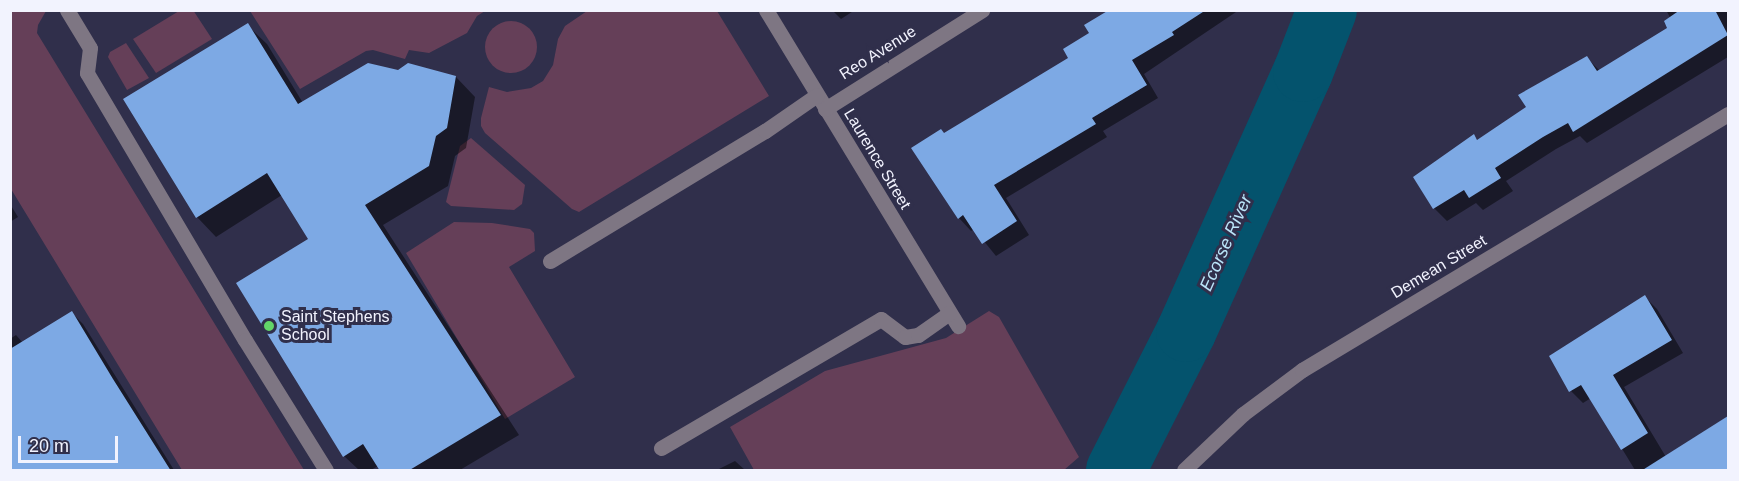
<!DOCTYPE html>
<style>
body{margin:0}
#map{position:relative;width:1739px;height:481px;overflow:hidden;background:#302f4b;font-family:Helvetica,sans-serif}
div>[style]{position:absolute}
.green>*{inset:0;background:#653f58}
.round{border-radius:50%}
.shadow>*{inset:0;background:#0007}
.river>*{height:60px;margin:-30px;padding:0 30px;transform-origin:30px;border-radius:30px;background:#04536d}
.building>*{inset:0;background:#7da9e4}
.minor>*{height:15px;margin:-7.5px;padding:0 7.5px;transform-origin:7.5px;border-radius:7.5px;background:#7e7683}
.dots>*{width:16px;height:16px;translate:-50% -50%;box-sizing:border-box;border:3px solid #302f4b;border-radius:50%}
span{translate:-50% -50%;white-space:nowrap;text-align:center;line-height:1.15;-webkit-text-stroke:6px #302f4b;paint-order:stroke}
.street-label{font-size:16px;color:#f2f3fe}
.poi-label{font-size:16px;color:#f2f3fe}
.left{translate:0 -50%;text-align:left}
.water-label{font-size:18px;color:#bbe5f9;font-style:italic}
.frame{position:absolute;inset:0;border:12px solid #f2f3fe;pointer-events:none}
.scale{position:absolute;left:18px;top:436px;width:100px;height:27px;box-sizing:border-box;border:3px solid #f2f3fe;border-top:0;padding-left:8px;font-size:18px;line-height:21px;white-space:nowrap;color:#f2f3fe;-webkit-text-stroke:4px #302f4b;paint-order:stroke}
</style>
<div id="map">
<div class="green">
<div style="clip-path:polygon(11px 10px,46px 11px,38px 25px,37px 33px,304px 470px,182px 470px,11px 189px)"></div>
<div style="clip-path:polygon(193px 10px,212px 39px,156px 73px,133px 39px,179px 11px)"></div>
<div style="clip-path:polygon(250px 11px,485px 11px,477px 16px,467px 33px,429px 53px,409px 50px,405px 59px,373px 50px,366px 51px,300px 89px)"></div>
<div style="clip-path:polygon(587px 11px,717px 11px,769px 96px,579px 212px,572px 209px,485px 133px,481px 126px,481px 118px,489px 87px,507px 92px,531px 88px,543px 81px,553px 65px,558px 39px,565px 26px)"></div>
<div class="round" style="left:485px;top:21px;width:52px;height:52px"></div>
<div style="clip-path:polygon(126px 43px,149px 78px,127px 90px,108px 57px,110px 52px)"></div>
<div style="clip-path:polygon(471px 138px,525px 185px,522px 204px,514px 210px,451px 206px,446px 202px,460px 146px)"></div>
<div style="clip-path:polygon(454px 222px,492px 223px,530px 229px,534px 233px,535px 251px,509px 267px,575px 377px,505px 419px,406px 253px)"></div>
<div style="clip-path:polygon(989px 311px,999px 317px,1079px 457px,1064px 470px,754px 470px,730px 427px,825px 371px,946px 338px)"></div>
</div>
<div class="shadow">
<div style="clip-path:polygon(832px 10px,855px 10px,841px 19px)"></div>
<div style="clip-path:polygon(1129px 10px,1239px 10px,1144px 74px,1158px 98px,1103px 131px,1107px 137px,1006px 198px,1029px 235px,996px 256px,974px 229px,971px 231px,959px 218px,945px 134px,1070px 58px)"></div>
<div style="clip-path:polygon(1666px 10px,1728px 10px,1728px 57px,1587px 143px,1580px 136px,1556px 149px,1506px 181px,1513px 191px,1483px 210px,1476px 203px,1447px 221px,1434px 208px,1474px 136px,1478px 141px,1528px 108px,1520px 96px,1587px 58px,1600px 71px,1669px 28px,1671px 19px)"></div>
<div style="clip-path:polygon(247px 25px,267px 44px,303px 103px,398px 72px,456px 77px,475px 97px,466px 148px,455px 156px,448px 186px,383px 225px,519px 435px,460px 470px,381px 470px,378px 466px,371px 470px,359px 470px,344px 456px,310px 240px,282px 195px,216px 237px,197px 217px)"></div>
<div style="clip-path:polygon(10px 204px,18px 217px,10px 222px)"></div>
<div style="clip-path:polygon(1645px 297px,1657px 309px,1683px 353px,1624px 387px,1666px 457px,1727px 419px,1728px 470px,1635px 470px,1591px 398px,1583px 403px,1571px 391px)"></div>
<div style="clip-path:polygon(72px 313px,83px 324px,174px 470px,14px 470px,10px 466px,10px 339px,16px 335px,23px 343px)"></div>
<div style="clip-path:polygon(735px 461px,745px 470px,717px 470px)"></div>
</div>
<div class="river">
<div style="left:1116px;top:470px;width:155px;rotate:-63.1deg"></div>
<div style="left:1186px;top:332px;width:285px;rotate:-65.8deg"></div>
<div style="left:1303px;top:72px;width:66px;rotate:-68.8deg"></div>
</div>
<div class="building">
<div style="clip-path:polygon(1109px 10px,1206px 10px,1172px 32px,1174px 35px,1132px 60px,1147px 85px,1092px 118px,1096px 124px,994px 185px,1017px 221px,982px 244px,963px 215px,958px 219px,911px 148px,941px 129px,944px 133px,1068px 58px,1063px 49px,1089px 33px,1084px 25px)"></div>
<div style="clip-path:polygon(1680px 10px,1715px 10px,1728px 35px,1573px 132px,1568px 123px,1543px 137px,1495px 168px,1501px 178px,1469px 198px,1464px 190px,1433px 209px,1413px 177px,1474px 134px,1477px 140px,1526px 107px,1518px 95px,1587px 56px,1597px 71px,1667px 28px,1664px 21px)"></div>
<div style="clip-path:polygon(248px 23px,298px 104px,368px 63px,398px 70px,408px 63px,456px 76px,447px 128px,436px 136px,429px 166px,365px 205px,501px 415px,408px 471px,380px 471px,363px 444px,343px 457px,236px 283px,308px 239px,267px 173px,196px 218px,123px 99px)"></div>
<div style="clip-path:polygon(1645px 295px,1672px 340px,1613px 375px,1648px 433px,1621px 450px,1581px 385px,1569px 392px,1549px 356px)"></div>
<div style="clip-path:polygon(72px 311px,113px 379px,171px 471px,10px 471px,10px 349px)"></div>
<div style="clip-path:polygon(1728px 416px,1728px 471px,1641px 471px)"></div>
</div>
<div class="minor">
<div style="left:67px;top:10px;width:44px;rotate:58.8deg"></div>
<div style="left:90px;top:48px;width:25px;rotate:97deg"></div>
<div style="left:87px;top:73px;width:310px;rotate:59.4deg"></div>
<div style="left:245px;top:340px;width:153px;rotate:58.1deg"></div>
<div style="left:766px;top:10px;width:370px;rotate:58.7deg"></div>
<div style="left:825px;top:109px;width:186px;rotate:-32.2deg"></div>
<div style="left:550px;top:261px;width:251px;rotate:-31.2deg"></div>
<div style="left:765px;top:131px;width:63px;rotate:-34.7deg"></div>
<div style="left:661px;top:448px;width:255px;rotate:-30.4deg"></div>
<div style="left:881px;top:319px;width:30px;rotate:37deg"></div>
<div style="left:905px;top:337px;width:13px;rotate:-9deg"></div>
<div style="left:918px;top:335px;width:38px;rotate:-35deg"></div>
<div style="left:1184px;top:470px;width:81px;rotate:-43.5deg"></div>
<div style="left:1243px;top:414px;width:74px;rotate:-36.7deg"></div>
<div style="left:1302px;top:370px;width:497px;rotate:-31deg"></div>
</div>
<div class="dots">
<div style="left:269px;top:326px;background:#62d469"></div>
</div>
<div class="street-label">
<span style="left:878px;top:53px;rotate:-32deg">Reo Avenue</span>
<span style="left:877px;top:159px;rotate:59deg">Laurence Street</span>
<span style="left:1439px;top:267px;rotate:-31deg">Demean Street</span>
</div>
<div class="poi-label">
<span class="left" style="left:281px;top:326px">Saint Stephens<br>School</span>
</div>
<div class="water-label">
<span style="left:1226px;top:243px;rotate:-66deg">Ecorse River</span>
</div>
<div class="frame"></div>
<div class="scale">20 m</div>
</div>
